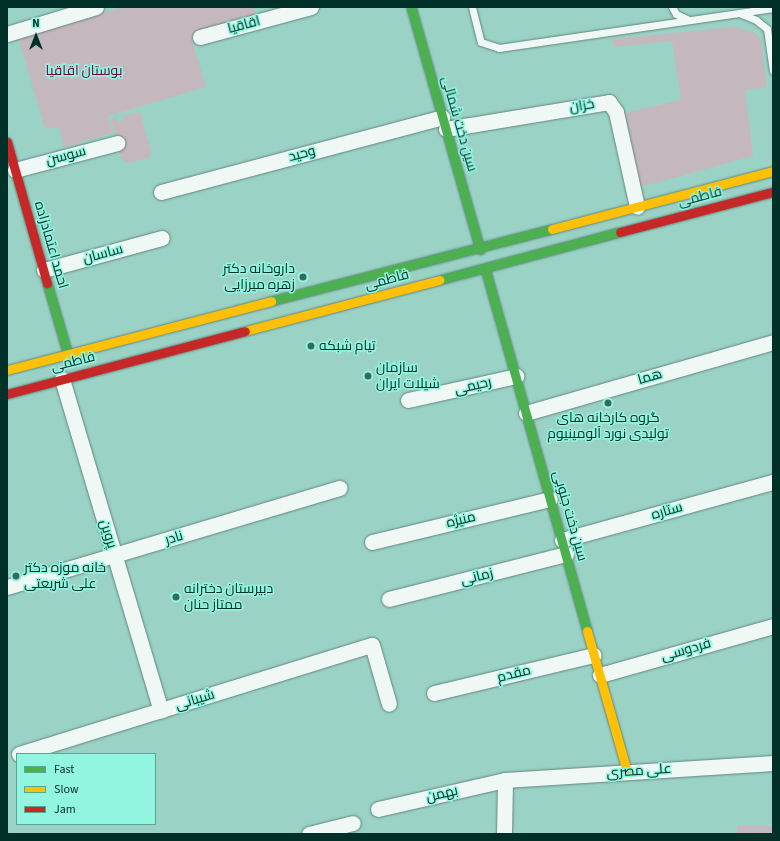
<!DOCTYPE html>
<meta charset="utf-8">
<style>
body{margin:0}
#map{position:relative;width:780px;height:841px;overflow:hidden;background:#9ad2c5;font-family:"Source Sans 3",Cairo,sans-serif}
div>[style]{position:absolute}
.green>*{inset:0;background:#c4b8be;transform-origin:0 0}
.roads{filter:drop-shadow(0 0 1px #62867e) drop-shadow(0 0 1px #62867e)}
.lane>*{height:7px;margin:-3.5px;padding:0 3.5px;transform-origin:3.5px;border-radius:3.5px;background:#f0f8f6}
.street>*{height:15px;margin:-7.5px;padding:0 7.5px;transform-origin:7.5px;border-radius:7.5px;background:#f0f8f6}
.fast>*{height:9px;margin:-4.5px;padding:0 4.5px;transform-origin:4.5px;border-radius:4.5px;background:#4caf50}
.slow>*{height:9px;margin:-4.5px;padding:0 4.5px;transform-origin:4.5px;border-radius:4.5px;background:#ffc107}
.jam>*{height:9px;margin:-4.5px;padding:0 4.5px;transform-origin:4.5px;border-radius:4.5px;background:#c62828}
.dots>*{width:11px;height:11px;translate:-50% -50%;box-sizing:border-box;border:2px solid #91f5df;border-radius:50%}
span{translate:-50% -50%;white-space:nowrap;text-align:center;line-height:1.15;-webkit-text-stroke:3px #91f5df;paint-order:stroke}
.street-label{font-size:14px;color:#013028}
.park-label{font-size:14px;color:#72003c}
.poi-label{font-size:14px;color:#013028}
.right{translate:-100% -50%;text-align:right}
.left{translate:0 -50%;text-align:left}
.frame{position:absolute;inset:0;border:8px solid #013028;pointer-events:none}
.legend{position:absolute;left:16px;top:753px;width:140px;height:72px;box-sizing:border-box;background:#91f5df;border:1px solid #57a696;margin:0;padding:5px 7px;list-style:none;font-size:12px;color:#013028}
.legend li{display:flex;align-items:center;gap:8px;height:20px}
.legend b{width:20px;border:1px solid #57a696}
.north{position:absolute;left:16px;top:16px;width:40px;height:40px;-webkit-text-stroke:3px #91f5df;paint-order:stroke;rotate:0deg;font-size:11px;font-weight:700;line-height:16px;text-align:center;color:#013028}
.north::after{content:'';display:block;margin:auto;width:14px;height:18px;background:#013028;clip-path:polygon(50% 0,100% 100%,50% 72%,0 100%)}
</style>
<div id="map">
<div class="green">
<div style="clip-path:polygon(123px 7px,254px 7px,257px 17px,191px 37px,206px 87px,108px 116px,113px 133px,64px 147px,59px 127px,45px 129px,18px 37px)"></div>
<div style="clip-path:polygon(734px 27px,752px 32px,758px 35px,761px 42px,767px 87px,745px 90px,753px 156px,640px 187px,625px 113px,681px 100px,672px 41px,614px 47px,612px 39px)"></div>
<div style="clip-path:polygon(140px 112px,151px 152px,149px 158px,127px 163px,121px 159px,111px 119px,116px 117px,118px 122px,124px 120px,122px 116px)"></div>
<div style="left:737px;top:826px;width:36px;height:8px"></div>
</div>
<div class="roads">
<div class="lane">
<div style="left:472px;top:7px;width:36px;rotate:76deg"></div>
<div style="left:481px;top:42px;width:19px;rotate:18deg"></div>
<div style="left:499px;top:48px;width:277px;rotate:-8.3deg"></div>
<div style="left:672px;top:7px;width:8px;rotate:60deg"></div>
<div style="left:676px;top:14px;width:14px;rotate:25deg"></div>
<div style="left:739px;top:13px;width:18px;rotate:22deg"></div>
<div style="left:756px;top:20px;width:14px;rotate:39deg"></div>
<div style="left:767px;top:29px;width:42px;rotate:81.9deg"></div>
</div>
<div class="street">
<div style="left:7px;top:34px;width:93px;rotate:-16.9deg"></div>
<div style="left:200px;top:37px;width:115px;rotate:-15.1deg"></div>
<div style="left:446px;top:129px;width:165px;rotate:-9.4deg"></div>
<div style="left:609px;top:102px;width:12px;rotate:55deg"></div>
<div style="left:616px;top:112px;width:97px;rotate:77.5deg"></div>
<div style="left:15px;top:170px;width:106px;rotate:-14.8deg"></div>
<div style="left:161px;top:192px;width:291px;rotate:-14.9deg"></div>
<div style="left:44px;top:270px;width:122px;rotate:-15.2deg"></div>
<div style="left:62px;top:379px;width:346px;rotate:73.4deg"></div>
<div style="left:408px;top:400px;width:111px;rotate:-12.5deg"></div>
<div style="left:526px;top:413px;width:257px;rotate:-16deg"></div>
<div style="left:562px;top:540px;width:219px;rotate:-15.4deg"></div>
<div style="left:372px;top:542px;width:183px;rotate:-13.6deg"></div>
<div style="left:7px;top:587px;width:347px;rotate:-16.6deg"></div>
<div style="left:389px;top:599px;width:183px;rotate:-14.3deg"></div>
<div style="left:600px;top:675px;width:180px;rotate:-15.8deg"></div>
<div style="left:434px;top:693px;width:164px;rotate:-13.4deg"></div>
<div style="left:19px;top:754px;width:369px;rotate:-17.2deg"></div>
<div style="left:372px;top:645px;width:61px;rotate:73.9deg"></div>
<div style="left:378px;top:809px;width:130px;rotate:-12.9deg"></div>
<div style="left:505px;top:780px;width:269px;rotate:-3.6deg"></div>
<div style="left:309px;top:834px;width:45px;rotate:-14deg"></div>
<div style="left:504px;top:834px;width:54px;rotate:-88.9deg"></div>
</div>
<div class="fast">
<div style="left:411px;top:7px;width:252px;rotate:74.1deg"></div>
<div style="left:485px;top:268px;width:377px;rotate:74.3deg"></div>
<div style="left:439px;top:280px;width:187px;rotate:-14.9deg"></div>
<div style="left:47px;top:283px;width:75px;rotate:73.7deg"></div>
<div style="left:271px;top:301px;width:290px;rotate:-14.4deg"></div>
</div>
<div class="slow">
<div style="left:552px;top:229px;width:228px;rotate:-14.7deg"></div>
<div style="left:245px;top:331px;width:201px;rotate:-14.7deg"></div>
<div style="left:7px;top:370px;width:273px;rotate:-14.6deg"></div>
<div style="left:587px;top:631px;width:146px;rotate:74.1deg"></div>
</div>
<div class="jam">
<div style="left:7px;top:142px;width:147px;rotate:74.2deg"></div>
<div style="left:620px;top:232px;width:158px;rotate:-14.7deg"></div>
<div style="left:7px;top:394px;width:246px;rotate:-14.8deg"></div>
</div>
</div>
<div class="dots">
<div style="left:303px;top:277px;background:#37695f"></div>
<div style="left:311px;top:346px;background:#37695f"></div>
<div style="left:368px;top:376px;background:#37695f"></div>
<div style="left:608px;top:403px;background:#37695f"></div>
<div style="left:16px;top:576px;background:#37695f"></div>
<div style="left:176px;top:597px;background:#37695f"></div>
</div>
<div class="street-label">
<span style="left:244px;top:25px;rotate:-15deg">اقاقیا</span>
<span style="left:582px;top:106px;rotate:-10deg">خزان</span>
<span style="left:459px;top:124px;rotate:74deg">سین دخت شمالی</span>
<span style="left:302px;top:154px;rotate:-15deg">وحید</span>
<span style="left:66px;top:156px;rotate:-15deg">سوسن</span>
<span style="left:700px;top:197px;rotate:-15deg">فاطمی</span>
<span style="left:51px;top:245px;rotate:74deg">احمد اعتمادزاده</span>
<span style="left:103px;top:254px;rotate:-15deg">ساسان</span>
<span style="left:387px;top:280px;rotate:-15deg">فاطمی</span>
<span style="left:73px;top:362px;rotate:-14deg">فاطمی</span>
<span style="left:650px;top:377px;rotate:-16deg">هما</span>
<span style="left:473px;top:386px;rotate:-13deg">رحیمی</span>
<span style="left:667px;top:511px;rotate:-16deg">ستاره</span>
<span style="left:570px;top:516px;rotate:74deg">سین دخت جنوبی</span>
<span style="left:461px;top:520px;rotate:-13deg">منیژه</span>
<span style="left:108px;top:534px;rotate:73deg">پروین</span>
<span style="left:174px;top:538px;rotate:-17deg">نادر</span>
<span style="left:477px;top:577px;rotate:-14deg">زمانی</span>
<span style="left:686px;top:650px;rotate:-16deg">فردوسی</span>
<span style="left:514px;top:674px;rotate:-14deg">مقدم</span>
<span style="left:195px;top:700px;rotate:-17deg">شیبانی</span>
<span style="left:639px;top:771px;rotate:-4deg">علی مصری</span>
<span style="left:442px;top:794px;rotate:-13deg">بهمن</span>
</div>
<div class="park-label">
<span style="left:84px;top:71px">بوستان اقاقیا</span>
</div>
<div class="poi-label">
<span class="right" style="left:295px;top:277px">داروخانه دکتر<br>زهره میرزایی</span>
<span class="left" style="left:319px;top:346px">تیام شبکه</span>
<span class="left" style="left:376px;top:376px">سازمان<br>شیلات ایران</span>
<span style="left:608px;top:426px">گروه کارخانه های<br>تولیدی نورد آلومینیوم</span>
<span class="left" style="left:24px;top:576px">خانه موزه دکتر<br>علی شریعتی</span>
<span class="left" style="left:184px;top:597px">دبیرستان دخترانه<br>ممتاز حنان</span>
</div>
<div class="frame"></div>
<ul class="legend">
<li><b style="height:5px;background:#4caf50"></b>Fast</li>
<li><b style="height:5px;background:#ffc107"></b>Slow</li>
<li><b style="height:5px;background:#c62828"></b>Jam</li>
</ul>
<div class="north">N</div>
</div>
